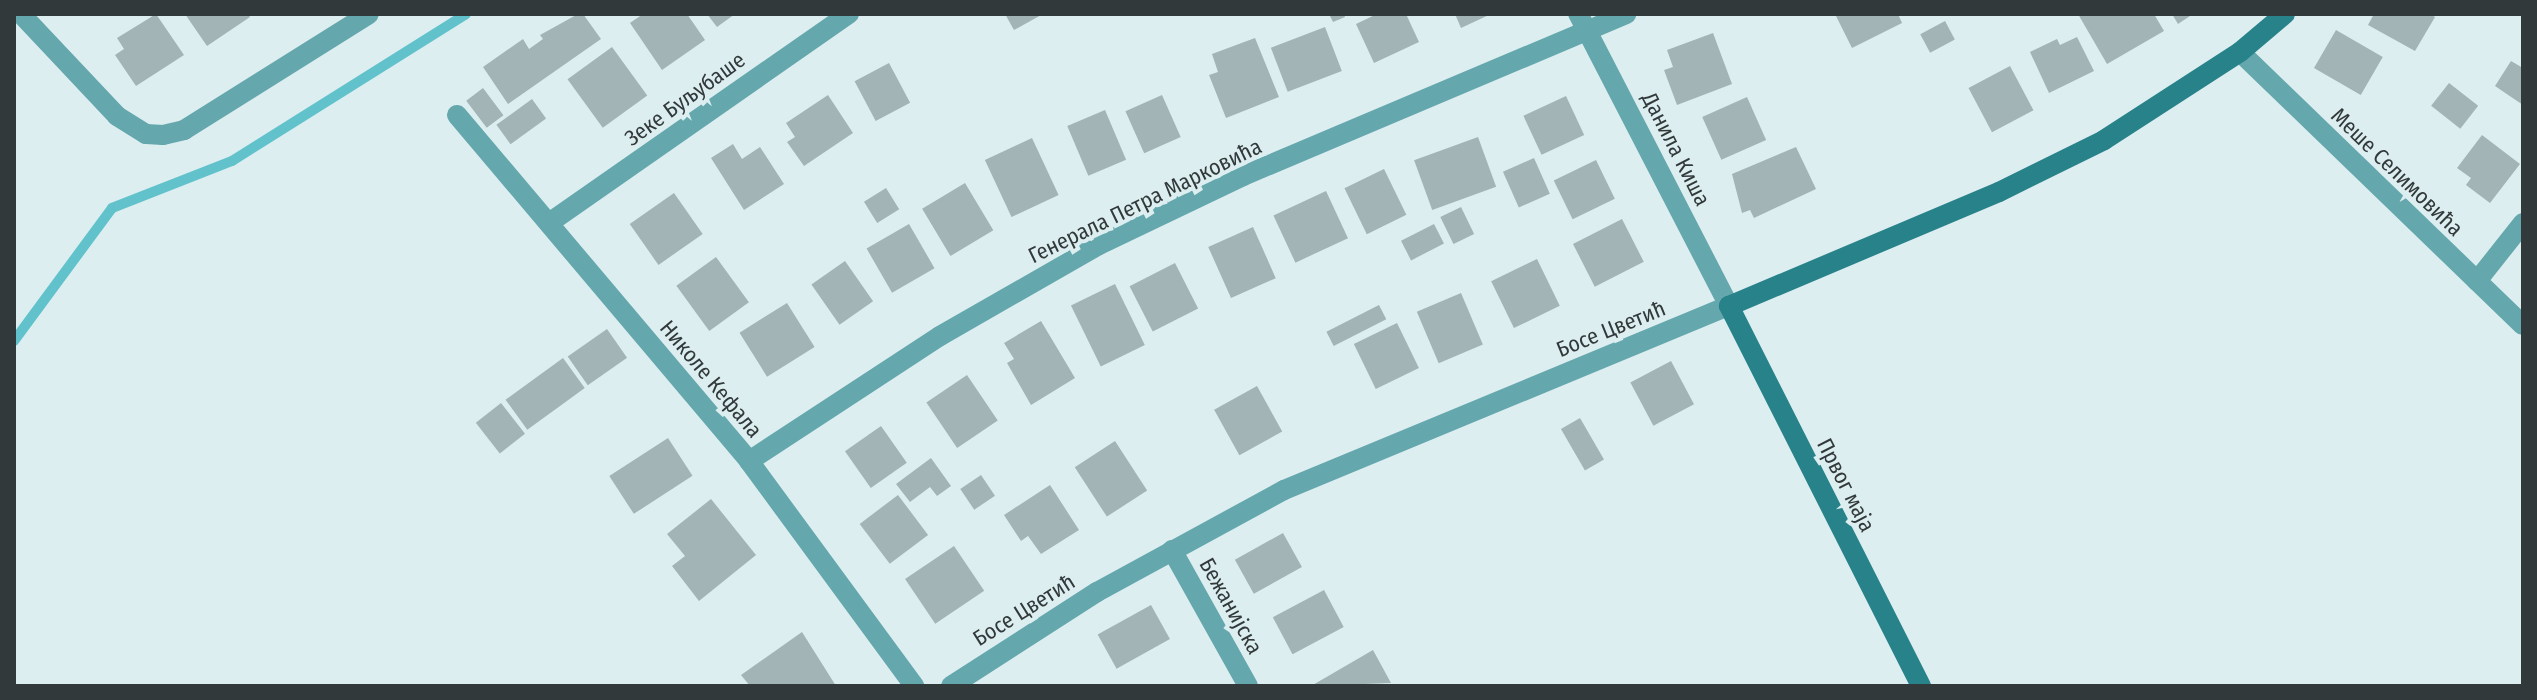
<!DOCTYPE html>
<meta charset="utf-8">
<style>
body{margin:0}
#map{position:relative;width:2537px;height:700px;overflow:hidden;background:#dceef0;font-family:"Fira Sans Condensed",sans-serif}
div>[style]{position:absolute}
.stream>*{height:10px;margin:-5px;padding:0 5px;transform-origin:5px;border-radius:5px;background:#61c2cb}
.building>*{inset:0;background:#a2b4b5;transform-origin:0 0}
.street>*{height:20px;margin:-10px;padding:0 10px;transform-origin:10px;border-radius:10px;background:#64a7ad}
.secondary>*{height:20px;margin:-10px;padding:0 10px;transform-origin:10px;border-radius:10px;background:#28828a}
span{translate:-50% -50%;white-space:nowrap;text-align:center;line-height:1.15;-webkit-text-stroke:8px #dceef0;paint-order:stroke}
.street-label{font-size:22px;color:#32393a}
.frame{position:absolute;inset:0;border:16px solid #32393a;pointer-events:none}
</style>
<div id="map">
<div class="stream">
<div style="left:14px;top:341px;width:165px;rotate:-53.6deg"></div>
<div style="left:112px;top:208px;width:129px;rotate:-21.4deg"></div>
<div style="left:232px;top:161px;width:276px;rotate:-32.1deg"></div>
</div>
<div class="building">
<div style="clip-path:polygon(156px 14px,184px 55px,136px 86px,115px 55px,124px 49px,117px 38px)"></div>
<div style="clip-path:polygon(185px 14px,248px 14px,250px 17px,207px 46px)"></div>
<div style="clip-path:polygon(578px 14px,583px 14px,601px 39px,508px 104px,483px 67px,523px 39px,529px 49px,543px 39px,540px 35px)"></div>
<div style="clip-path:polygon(643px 14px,687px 14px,705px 40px,662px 70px,630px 23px)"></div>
<div style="clip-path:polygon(707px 14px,735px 14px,717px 27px)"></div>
<div style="clip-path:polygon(1005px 14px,1043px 14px,1014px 30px)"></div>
<div style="clip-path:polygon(1329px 14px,1344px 14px,1345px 17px,1333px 22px)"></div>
<div style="clip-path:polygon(1377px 14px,1406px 14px,1419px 42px,1374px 63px,1356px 24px)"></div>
<div style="clip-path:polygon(1455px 14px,1491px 14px,1461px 28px)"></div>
<div style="clip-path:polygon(1835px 14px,1898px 14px,1902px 23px,1852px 48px)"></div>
<div style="clip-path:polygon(2078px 14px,2154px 14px,2164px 31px,2107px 64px)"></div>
<div style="clip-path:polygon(2172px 14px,2193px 14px,2178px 24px)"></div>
<div style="clip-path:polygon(2374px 14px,2430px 14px,2435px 17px,2415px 51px,2368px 25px)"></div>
<div style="left:1945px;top:21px;width:21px;height:28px;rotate:62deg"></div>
<div style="left:1325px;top:27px;width:47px;height:58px;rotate:69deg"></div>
<div style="left:2336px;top:30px;width:54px;height:44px;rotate:30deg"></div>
<div style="clip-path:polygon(1713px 33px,1732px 84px,1677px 105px,1664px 70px,1673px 67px,1667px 50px)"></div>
<div style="clip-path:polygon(2077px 37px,2094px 71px,2049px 93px,2030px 52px,2057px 39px,2060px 45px)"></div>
<div style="clip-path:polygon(1255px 38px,1279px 97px,1226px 118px,1209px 75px,1218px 72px,1212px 54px)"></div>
<div style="left:612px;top:47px;width:60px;height:55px;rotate:54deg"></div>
<div style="clip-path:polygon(2511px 61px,2523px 68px,2523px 105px,2495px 86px)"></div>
<div style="left:889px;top:63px;width:45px;height:39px;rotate:62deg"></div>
<div style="left:2010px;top:66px;width:50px;height:47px;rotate:62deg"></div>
<div style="left:2449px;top:83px;width:37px;height:29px;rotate:38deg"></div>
<div style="left:483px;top:88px;width:34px;height:21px;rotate:53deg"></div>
<div style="clip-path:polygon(828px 95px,853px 133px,804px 166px,787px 142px,795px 137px,786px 123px)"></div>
<div style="left:1162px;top:95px;width:46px;height:40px;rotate:66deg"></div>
<div style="left:1566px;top:96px;width:43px;height:47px;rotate:65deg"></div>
<div style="left:1747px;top:97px;width:47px;height:49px;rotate:66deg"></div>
<div style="left:532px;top:99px;width:24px;height:44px;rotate:54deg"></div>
<div style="left:1105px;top:110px;width:54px;height:41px;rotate:67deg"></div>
<div style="clip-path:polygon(2482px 135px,2520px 164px,2490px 203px,2466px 185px,2471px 178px,2457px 168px)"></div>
<div style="left:1478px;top:137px;width:53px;height:68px;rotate:70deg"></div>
<div style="left:1032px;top:138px;width:63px;height:52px;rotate:65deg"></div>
<div style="clip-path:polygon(733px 144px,742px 159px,760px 147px,784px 184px,744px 210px,711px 158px)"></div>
<div style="clip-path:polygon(1796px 147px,1816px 189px,1754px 218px,1750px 210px,1742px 213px,1732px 174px)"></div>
<div style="left:1534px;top:158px;width:39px;height:34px;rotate:66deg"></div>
<div style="left:1596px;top:160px;width:43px;height:47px;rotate:64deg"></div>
<div style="left:1384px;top:169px;width:51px;height:44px;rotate:64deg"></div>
<div style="left:965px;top:183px;width:55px;height:50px;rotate:59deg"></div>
<div style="left:886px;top:188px;width:25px;height:26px;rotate:58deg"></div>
<div style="left:1326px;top:191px;width:52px;height:58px;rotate:65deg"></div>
<div style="left:674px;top:193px;width:50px;height:54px;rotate:55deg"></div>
<div style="left:1461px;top:207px;width:30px;height:23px;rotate:64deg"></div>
<div style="left:1622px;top:219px;width:48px;height:55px;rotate:63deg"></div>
<div style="left:909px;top:224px;width:51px;height:49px;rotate:60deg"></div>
<div style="left:1434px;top:224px;width:22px;height:37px;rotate:63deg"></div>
<div style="left:1253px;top:227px;width:56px;height:49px;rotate:66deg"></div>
<div style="left:716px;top:257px;width:56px;height:49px;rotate:54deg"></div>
<div style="left:1537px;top:259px;width:52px;height:51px;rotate:64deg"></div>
<div style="left:845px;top:261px;width:49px;height:41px;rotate:55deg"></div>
<div style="left:1175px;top:263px;width:51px;height:51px;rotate:63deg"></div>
<div style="left:1115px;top:284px;width:68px;height:49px;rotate:64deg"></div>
<div style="left:1461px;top:293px;width:56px;height:48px;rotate:67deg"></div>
<div style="left:787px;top:303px;width:52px;height:56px;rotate:58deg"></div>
<div style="left:1379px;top:305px;width:16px;height:59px;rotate:63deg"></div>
<div style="clip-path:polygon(1041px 321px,1075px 378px,1031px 405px,1007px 363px,1014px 359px,1004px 343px)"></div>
<div style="left:1397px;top:323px;width:50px;height:48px;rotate:64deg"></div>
<div style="left:607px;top:329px;width:35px;height:48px;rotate:55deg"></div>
<div style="left:563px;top:358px;width:37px;height:71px;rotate:54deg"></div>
<div style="left:1671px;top:361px;width:49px;height:46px;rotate:62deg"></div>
<div style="left:967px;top:375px;width:55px;height:49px;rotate:56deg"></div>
<div style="left:1257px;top:386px;width:52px;height:49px;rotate:61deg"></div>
<div style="left:501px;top:403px;width:39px;height:32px;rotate:52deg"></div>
<div style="left:1580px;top:418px;width:48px;height:22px;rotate:60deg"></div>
<div style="left:881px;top:426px;width:45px;height:44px;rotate:55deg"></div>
<div style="left:668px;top:438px;width:45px;height:70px;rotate:57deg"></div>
<div style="left:1115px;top:441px;width:59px;height:48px;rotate:57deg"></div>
<div style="clip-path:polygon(931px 458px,951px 486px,937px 496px,930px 487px,910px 502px,896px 484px)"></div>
<div style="left:981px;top:475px;width:25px;height:25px;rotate:56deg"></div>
<div style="clip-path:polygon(1050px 485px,1079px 530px,1041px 554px,1028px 536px,1021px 541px,1004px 515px)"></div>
<div style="left:898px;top:495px;width:50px;height:48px;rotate:53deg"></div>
<div style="clip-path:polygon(711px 499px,756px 555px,699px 601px,672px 566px,685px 556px,667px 534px)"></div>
<div style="left:1283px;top:533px;width:39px;height:55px;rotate:61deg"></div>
<div style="left:954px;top:546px;width:54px;height:59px;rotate:56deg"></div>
<div style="left:1324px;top:590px;width:42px;height:58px;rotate:62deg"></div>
<div style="left:1151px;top:605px;width:39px;height:61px;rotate:61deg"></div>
<div style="clip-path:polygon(802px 632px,836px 686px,750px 686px,741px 675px)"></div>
<div style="clip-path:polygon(1373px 650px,1391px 683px,1311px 686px)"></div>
</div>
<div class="street">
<div style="left:21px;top:14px;width:140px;rotate:46.7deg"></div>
<div style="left:117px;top:116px;width:34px;rotate:32deg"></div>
<div style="left:146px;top:134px;width:17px;rotate:3deg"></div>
<div style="left:163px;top:135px;width:22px;rotate:-13deg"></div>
<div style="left:184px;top:130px;width:218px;rotate:-32.1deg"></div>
<div style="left:2240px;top:52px;width:393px;rotate:44deg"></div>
<div style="left:457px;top:115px;width:453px;rotate:49.8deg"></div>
<div style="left:749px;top:461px;width:279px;rotate:53.7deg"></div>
<div style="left:549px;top:223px;width:366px;rotate:-34.9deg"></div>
<div style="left:2477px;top:281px;width:74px;rotate:-51.6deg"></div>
<div style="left:749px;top:461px;width:228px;rotate:-33.2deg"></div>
<div style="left:940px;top:336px;width:183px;rotate:-29.8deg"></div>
<div style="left:1099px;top:245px;width:160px;rotate:-25.6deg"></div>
<div style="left:1243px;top:176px;width:416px;rotate:-22.9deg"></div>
<div style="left:1172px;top:550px;width:156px;rotate:60.8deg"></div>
<div style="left:951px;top:686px;width:174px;rotate:-32.8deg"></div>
<div style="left:1097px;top:592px;width:213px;rotate:-28.6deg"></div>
<div style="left:1284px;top:490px;width:482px;rotate:-22.5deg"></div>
<div style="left:1729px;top:306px;width:329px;rotate:-117.3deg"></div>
</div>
<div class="secondary">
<div style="left:1921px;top:686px;width:426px;rotate:-116.8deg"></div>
<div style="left:1729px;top:306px;width:293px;rotate:-22.9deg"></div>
<div style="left:1999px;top:192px;width:117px;rotate:-26.3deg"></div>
<div style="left:2104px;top:140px;width:162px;rotate:-32.9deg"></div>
<div style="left:2240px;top:52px;width:59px;rotate:-40.2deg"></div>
</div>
<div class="street-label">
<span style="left:685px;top:99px;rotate:-36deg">Зеке Буљубаше</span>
<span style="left:1676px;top:149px;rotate:63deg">Данила Киша</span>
<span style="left:2397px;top:172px;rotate:44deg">Меше Селимовића</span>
<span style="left:1145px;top:201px;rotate:-26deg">Генерала Петра Марковића</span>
<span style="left:1611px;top:329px;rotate:-22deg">Босе Цветић</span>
<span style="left:711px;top:379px;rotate:50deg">Николе Кефала</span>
<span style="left:1846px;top:485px;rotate:63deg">Првог маја</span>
<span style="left:1231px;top:606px;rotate:61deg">Бежанијска</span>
<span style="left:1024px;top:610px;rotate:-32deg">Босе Цветић</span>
</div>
<div class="frame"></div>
</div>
